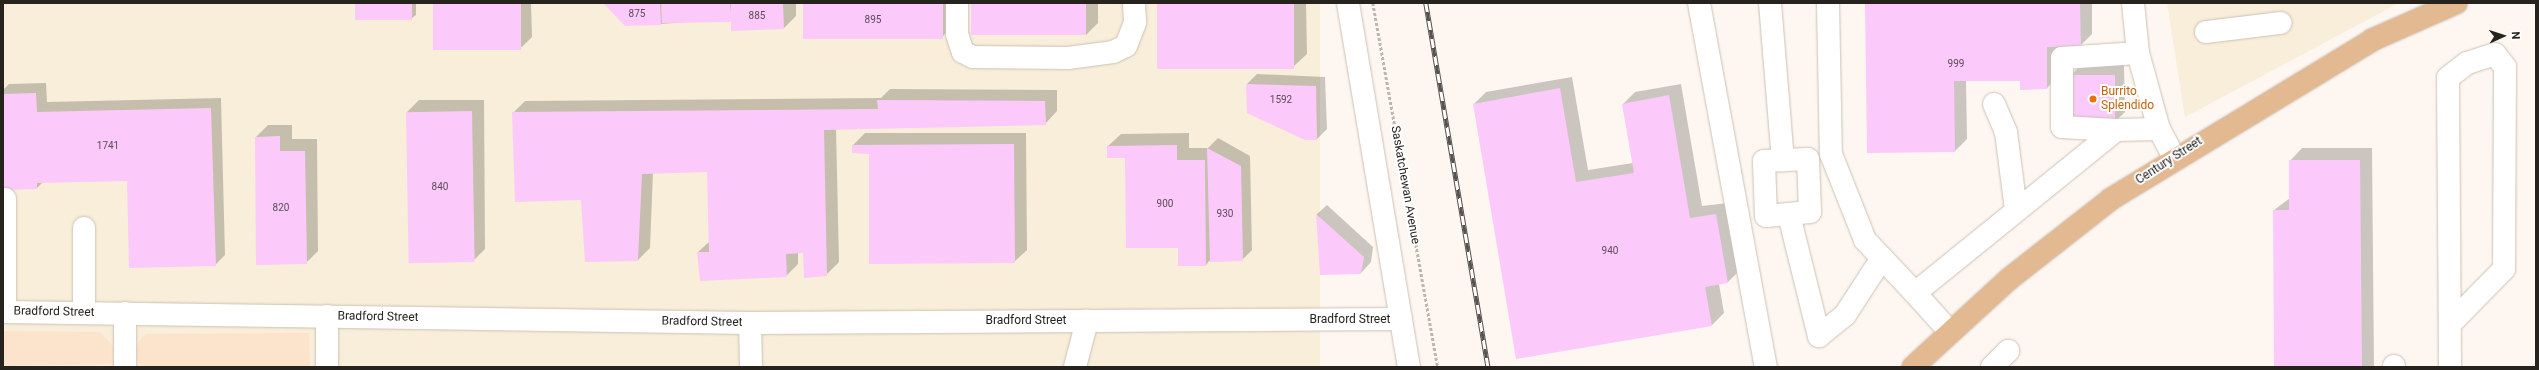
<!DOCTYPE html>
<style>
body{margin:0}
#map{position:relative;width:2539px;height:370px;overflow:hidden;background:#fef7f1;font-family:Roboto,sans-serif}
div>[style]{position:absolute}
.commercial>*{inset:0;background:#f8eed9;transform-origin:0 0}
.green>*{inset:0;background:#fce3cb}
.shadow>*{inset:0;background:#0003}
.building>*{inset:0;background:#fbcafa;transform-origin:0 0}
.path>*{height:2.5px;margin-top:-1.25px;transform-origin:0;background:repeating-linear-gradient(90deg,#bcb6b1 0 3px,transparent 0 5px)}
.roads{filter:drop-shadow(0 0 1px #ccc1b6) drop-shadow(0 0 1px #ccc1b6)}
.minor>*{height:22px;margin:-11px;padding:0 11px;transform-origin:11px;border-radius:11px;background:#fff}
.major>*{height:22px;margin:-11px;padding:0 11px;transform-origin:11px;border-radius:11px;background:#e3b992}
.rail>*{height:4.5px;margin-top:-2.25px;transform-origin:0;background:repeating-linear-gradient(90deg,#fff 0 9px,#57524e 0 18px);box-sizing:border-box;border-block:1px solid #57524e}
.dots>*{width:11px;height:11px;translate:-50% -50%;box-sizing:border-box;border:2px solid #fff;border-radius:50%}
span{translate:-50% -50%;white-space:nowrap;text-align:center;line-height:1.15;-webkit-text-stroke:4px #fff;paint-order:stroke}
.number-label{font-size:10px;color:#5b4c55}
.number-label span{-webkit-text-stroke-width:0}
.food-label{font-size:12px;color:#c56008}
.left{translate:0 -50%;text-align:left}
.street-label{font-size:12px;color:#26221e}
.frame{position:absolute;inset:0;border:4px solid #26221e;pointer-events:none}
.north{position:absolute;left:2483px;top:16px;width:40px;height:40px;-webkit-text-stroke:3px #fff;paint-order:stroke;rotate:87deg;font-size:11px;font-weight:700;line-height:16px;text-align:center;color:#26221e}
.north::after{content:'';display:block;margin:auto;width:14px;height:18px;background:#26221e;clip-path:polygon(50% 0,100% 100%,50% 72%,0 100%)}
</style>
<div id="map">
<div class="commercial">
<div style="left:3px;top:3px;width:1317px;height:364px"></div>
<div style="clip-path:polygon(2167px 3px,2399px 3px,2185px 117px)"></div>
</div>
<div class="green">
<div style="clip-path:polygon(3px 331px,100px 332px,114px 347px,113px 364px,3px 366px)"></div>
<div style="clip-path:polygon(309px 333px,310px 367px,141px 366px,136px 358px,138px 342px,146px 334px)"></div>
</div>
<div class="shadow">
<div style="clip-path:polygon(356px 3px,416px 3px,416px 15px,412px 18px)"></div>
<div style="clip-path:polygon(434px 3px,531px 3px,532px 37px,522px 47px)"></div>
<div style="clip-path:polygon(604px 3px,796px 3px,796px 16px,784px 28px,732px 19px,660px 24px)"></div>
<div style="clip-path:polygon(804px 3px,955px 3px,955px 24px,943px 36px)"></div>
<div style="clip-path:polygon(972px 3px,1098px 3px,1098px 23px,1086px 35px)"></div>
<div style="clip-path:polygon(1158px 3px,1306px 3px,1307px 54px,1294px 66px)"></div>
<div style="clip-path:polygon(1866px 3px,2092px 3px,2092px 34px,2080px 46px,2059px 46px,2059px 76px,2047px 88px,2021px 80px,1966px 80px,1967px 139px,1955px 151px)"></div>
<div style="clip-path:polygon(2081px 65px,2124px 65px,2125px 112px,2115px 122px,2071px 75px)"></div>
<div style="clip-path:polygon(1257px 74px,1325px 77px,1327px 129px,1317px 139px,1247px 84px)"></div>
<div style="clip-path:polygon(1572px 77px,1588px 170px,1633px 163px,1623px 104px,1635px 92px,1681px 84px,1702px 206px,1728px 203px,1740px 270px,1728px 282px,1719px 284px,1724px 313px,1712px 325px,1474px 104px,1486px 92px)"></div>
<div style="clip-path:polygon(46px 83px,47px 102px,221px 98px,225px 255px,215px 265px,128px 180px,43px 182px,37px 188px,3px 189px,3px 90px,9px 84px)"></div>
<div style="clip-path:polygon(890px 89px,1057px 90px,1057px 111px,1045px 124px,836px 128px,839px 262px,826px 275px,804px 252px,798px 252px,798px 264px,786px 276px,698px 252px,710px 241px,708px 171px,653px 172px,650px 248px,638px 260px,582px 199px,513px 113px,525px 101px,881px 98px)"></div>
<div style="clip-path:polygon(419px 100px,484px 100px,485px 249px,473px 261px,407px 112px)"></div>
<div style="clip-path:polygon(268px 125px,292px 125px,292px 139px,317px 139px,318px 251px,306px 263px,256px 137px)"></div>
<div style="clip-path:polygon(865px 133px,1026px 133px,1027px 250px,1014px 262px,870px 153px,853px 152px,853px 145px)"></div>
<div style="clip-path:polygon(1189px 133px,1189px 148px,1208px 148px,1218px 138px,1250px 156px,1252px 250px,1242px 260px,1209px 261px,1206px 265px,1179px 247px,1126px 157px,1108px 157px,1108px 146px,1121px 134px)"></div>
<div style="clip-path:polygon(2302px 148px,2372px 148px,2374px 367px,2275px 367px,2274px 210px,2290px 198px,2290px 161px)"></div>
<div style="clip-path:polygon(1327px 205px,1373px 247px,1371px 262px,1361px 273px,1321px 274px,1317px 214px)"></div>
<div style="clip-path:polygon(721px 366px,721px 367px,680px 367px)"></div>
</div>
<div class="building">
<div style="left:355px;top:3px;width:57px;height:17px"></div>
<div style="left:433px;top:3px;width:88px;height:47px"></div>
<div style="clip-path:polygon(603px 3px,660px 3px,661px 25px,625px 26px)"></div>
<div style="clip-path:polygon(661px 3px,730px 3px,730px 13px,731px 3px,783px 3px,784px 29px,731px 31px,731px 22px,662px 23px)"></div>
<div style="left:803px;top:3px;width:140px;height:36px"></div>
<div style="left:971px;top:3px;width:115px;height:32px"></div>
<div style="left:1157px;top:3px;width:137px;height:66px"></div>
<div style="clip-path:polygon(1865px 3px,2080px 3px,2081px 47px,2047px 47px,2047px 89px,2020px 90px,2020px 81px,1954px 81px,1955px 152px,1867px 153px)"></div>
<div style="left:2070px;top:75px;width:45px;height:48px"></div>
<div style="clip-path:polygon(1246px 84px,1316px 86px,1317px 140px,1305px 140px,1247px 113px)"></div>
<div style="clip-path:polygon(1560px 88px,1576px 182px,1634px 173px,1622px 104px,1669px 95px,1690px 218px,1716px 214px,1728px 283px,1705px 287px,1712px 326px,1516px 359px,1473px 104px)"></div>
<div style="clip-path:polygon(36px 93px,37px 112px,211px 108px,216px 266px,129px 268px,127px 181px,37px 183px,37px 189px,3px 190px,3px 94px)"></div>
<div style="clip-path:polygon(877px 100px,1045px 101px,1046px 125px,824px 130px,827px 276px,804px 278px,803px 253px,786px 254px,787px 277px,700px 281px,697px 252px,709px 252px,707px 172px,642px 174px,638px 261px,585px 262px,581px 200px,515px 202px,512px 112px,878px 109px)"></div>
<div style="left:472px;top:111px;width:151px;height:66px;rotate:89deg"></div>
<div style="clip-path:polygon(280px 136px,280px 151px,305px 151px,307px 264px,256px 265px,255px 137px)"></div>
<div style="clip-path:polygon(1014px 144px,1015px 263px,869px 264px,869px 154px,852px 153px,852px 145px)"></div>
<div style="clip-path:polygon(1177px 145px,1177px 160px,1205px 160px,1206px 266px,1178px 266px,1178px 248px,1126px 248px,1125px 158px,1107px 158px,1107px 146px)"></div>
<div style="clip-path:polygon(1207px 148px,1241px 166px,1243px 261px,1210px 262px)"></div>
<div style="clip-path:polygon(2289px 160px,2360px 160px,2362px 367px,2274px 367px,2273px 210px,2289px 210px)"></div>
<div style="clip-path:polygon(1316px 214px,1364px 257px,1361px 274px,1320px 275px)"></div>
</div>
<div class="path">
<div style="left:1373px;top:3px;width:370px;rotate:79.9deg"></div>
</div>
<div class="roads">
<div class="minor">
<div style="left:957px;top:3px;width:31px;rotate:90deg"></div>
<div style="left:957px;top:34px;width:19px;rotate:72deg"></div>
<div style="left:963px;top:52px;width:11px;rotate:27deg"></div>
<div style="left:973px;top:57px;width:95px;rotate:0.6deg"></div>
<div style="left:1068px;top:58px;width:45px;rotate:-7.6deg"></div>
<div style="left:1113px;top:52px;width:14px;rotate:-25deg"></div>
<div style="left:1126px;top:46px;width:26px;rotate:-69deg"></div>
<div style="left:1135px;top:22px;width:19px;rotate:-93deg"></div>
<div style="left:1348px;top:3px;width:369px;rotate:80.5deg"></div>
<div style="left:1699px;top:3px;width:370px;rotate:79.6deg"></div>
<div style="left:1770px;top:3px;width:158px;rotate:85.3deg"></div>
<div style="left:1828px;top:3px;width:151px;rotate:88.9deg"></div>
<div style="left:1831px;top:154px;width:92px;rotate:68.4deg"></div>
<div style="left:1865px;top:240px;width:73px;rotate:46.7deg"></div>
<div style="left:2133px;top:3px;width:50px;rotate:84.3deg"></div>
<div style="left:2138px;top:53px;width:79px;rotate:74.6deg"></div>
<div style="left:2159px;top:129px;width:32px;rotate:62deg"></div>
<div style="left:2206px;top:32px;width:75px;rotate:-6.9deg"></div>
<div style="left:1994px;top:104px;width:30px;rotate:67deg"></div>
<div style="left:2006px;top:132px;width:79px;rotate:82.7deg"></div>
<div style="left:2116px;top:130px;width:54px;rotate:-176.8deg"></div>
<div style="left:2062px;top:127px;width:69px;rotate:-90deg"></div>
<div style="left:2062px;top:58px;width:76px;rotate:-3.8deg"></div>
<div style="left:1808px;top:159px;width:53px;rotate:87.8deg"></div>
<div style="left:1810px;top:212px;width:44px;rotate:174.8deg"></div>
<div style="left:1766px;top:216px;width:55px;rotate:-92.1deg"></div>
<div style="left:1764px;top:161px;width:44px;rotate:-2.6deg"></div>
<div style="left:5px;top:199px;width:113px;rotate:90deg"></div>
<div style="left:1789px;top:215px;width:125px;rotate:76.1deg"></div>
<div style="left:1819px;top:336px;width:33px;rotate:-39deg"></div>
<div style="left:1845px;top:315px;width:68px;rotate:-57deg"></div>
<div style="left:84px;top:228px;width:85px;rotate:90deg"></div>
<div style="left:3px;top:312px;width:747px;rotate:0.84deg"></div>
<div style="left:750px;top:323px;width:651px;rotate:-0.35deg"></div>
<div style="left:750px;top:323px;width:44px;rotate:88.7deg"></div>
<div style="left:2450px;top:324px;width:77px;rotate:-45.5deg"></div>
<div style="left:2504px;top:269px;width:202px;rotate:-89.7deg"></div>
<div style="left:2505px;top:67px;width:16px;rotate:-128deg"></div>
<div style="left:2495px;top:54px;width:29px;rotate:162deg"></div>
<div style="left:2467px;top:63px;width:24px;rotate:142deg"></div>
<div style="left:2448px;top:78px;width:289px;rotate:89.6deg"></div>
<div style="left:1950px;top:332px;width:52px;rotate:-131.9deg"></div>
<div style="left:1915px;top:293px;width:259px;rotate:-39deg"></div>
<div style="left:2116px;top:130px;width:43px;rotate:-1.3deg"></div>
<div style="left:2394px;top:366px;width:1px;rotate:90deg"></div>
<div style="left:125px;top:367px;width:54px;rotate:-90deg"></div>
<div style="left:327px;top:367px;width:51px;rotate:-90deg"></div>
<div style="left:1075px;top:367px;width:48px;rotate:-75.4deg"></div>
<div style="left:1992px;top:367px;width:23px;rotate:-45deg"></div>
</div>
<div class="major">
<div style="left:1913px;top:367px;width:130px;rotate:-42.5deg"></div>
<div style="left:2009px;top:279px;width:130px;rotate:-38.1deg"></div>
<div style="left:2111px;top:199px;width:306px;rotate:-31.3deg"></div>
<div style="left:2372px;top:40px;width:92px;rotate:-23.8deg"></div>
</div>
</div>
<div class="rail">
<div style="left:1426px;top:3px;width:369px;rotate:80.3deg"></div>
</div>
<div class="dots">
<div style="left:2093px;top:99px;background:#e8710a"></div>
</div>
<div class="number-label">
<span style="left:637px;top:14px">875</span>
<span style="left:757px;top:16px">885</span>
<span style="left:873px;top:20px">895</span>
<span style="left:1956px;top:64px">999</span>
<span style="left:1281px;top:100px">1592</span>
<span style="left:108px;top:146px">1741</span>
<span style="left:440px;top:187px">840</span>
<span style="left:1165px;top:204px">900</span>
<span style="left:281px;top:208px">820</span>
<span style="left:1225px;top:214px">930</span>
<span style="left:1610px;top:251px">940</span>
</div>
<div class="food-label">
<span class="left" style="left:2101px;top:99px">Burrito<br>Splendido</span>
</div>
<div class="street-label">
<span style="left:2169px;top:161px;rotate:-33deg">Century Street</span>
<span style="left:1405px;top:185px;rotate:80deg">Saskatchewan Avenue</span>
<span style="left:54px;top:312px;rotate:1deg">Bradford Street</span>
<span style="left:378px;top:317px;rotate:1deg">Bradford Street</span>
<span style="left:1350px;top:320px">Bradford Street</span>
<span style="left:1026px;top:321px">Bradford Street</span>
<span style="left:702px;top:322px;rotate:1deg">Bradford Street</span>
</div>
<div class="frame"></div>
<div class="north">N</div>
</div>
